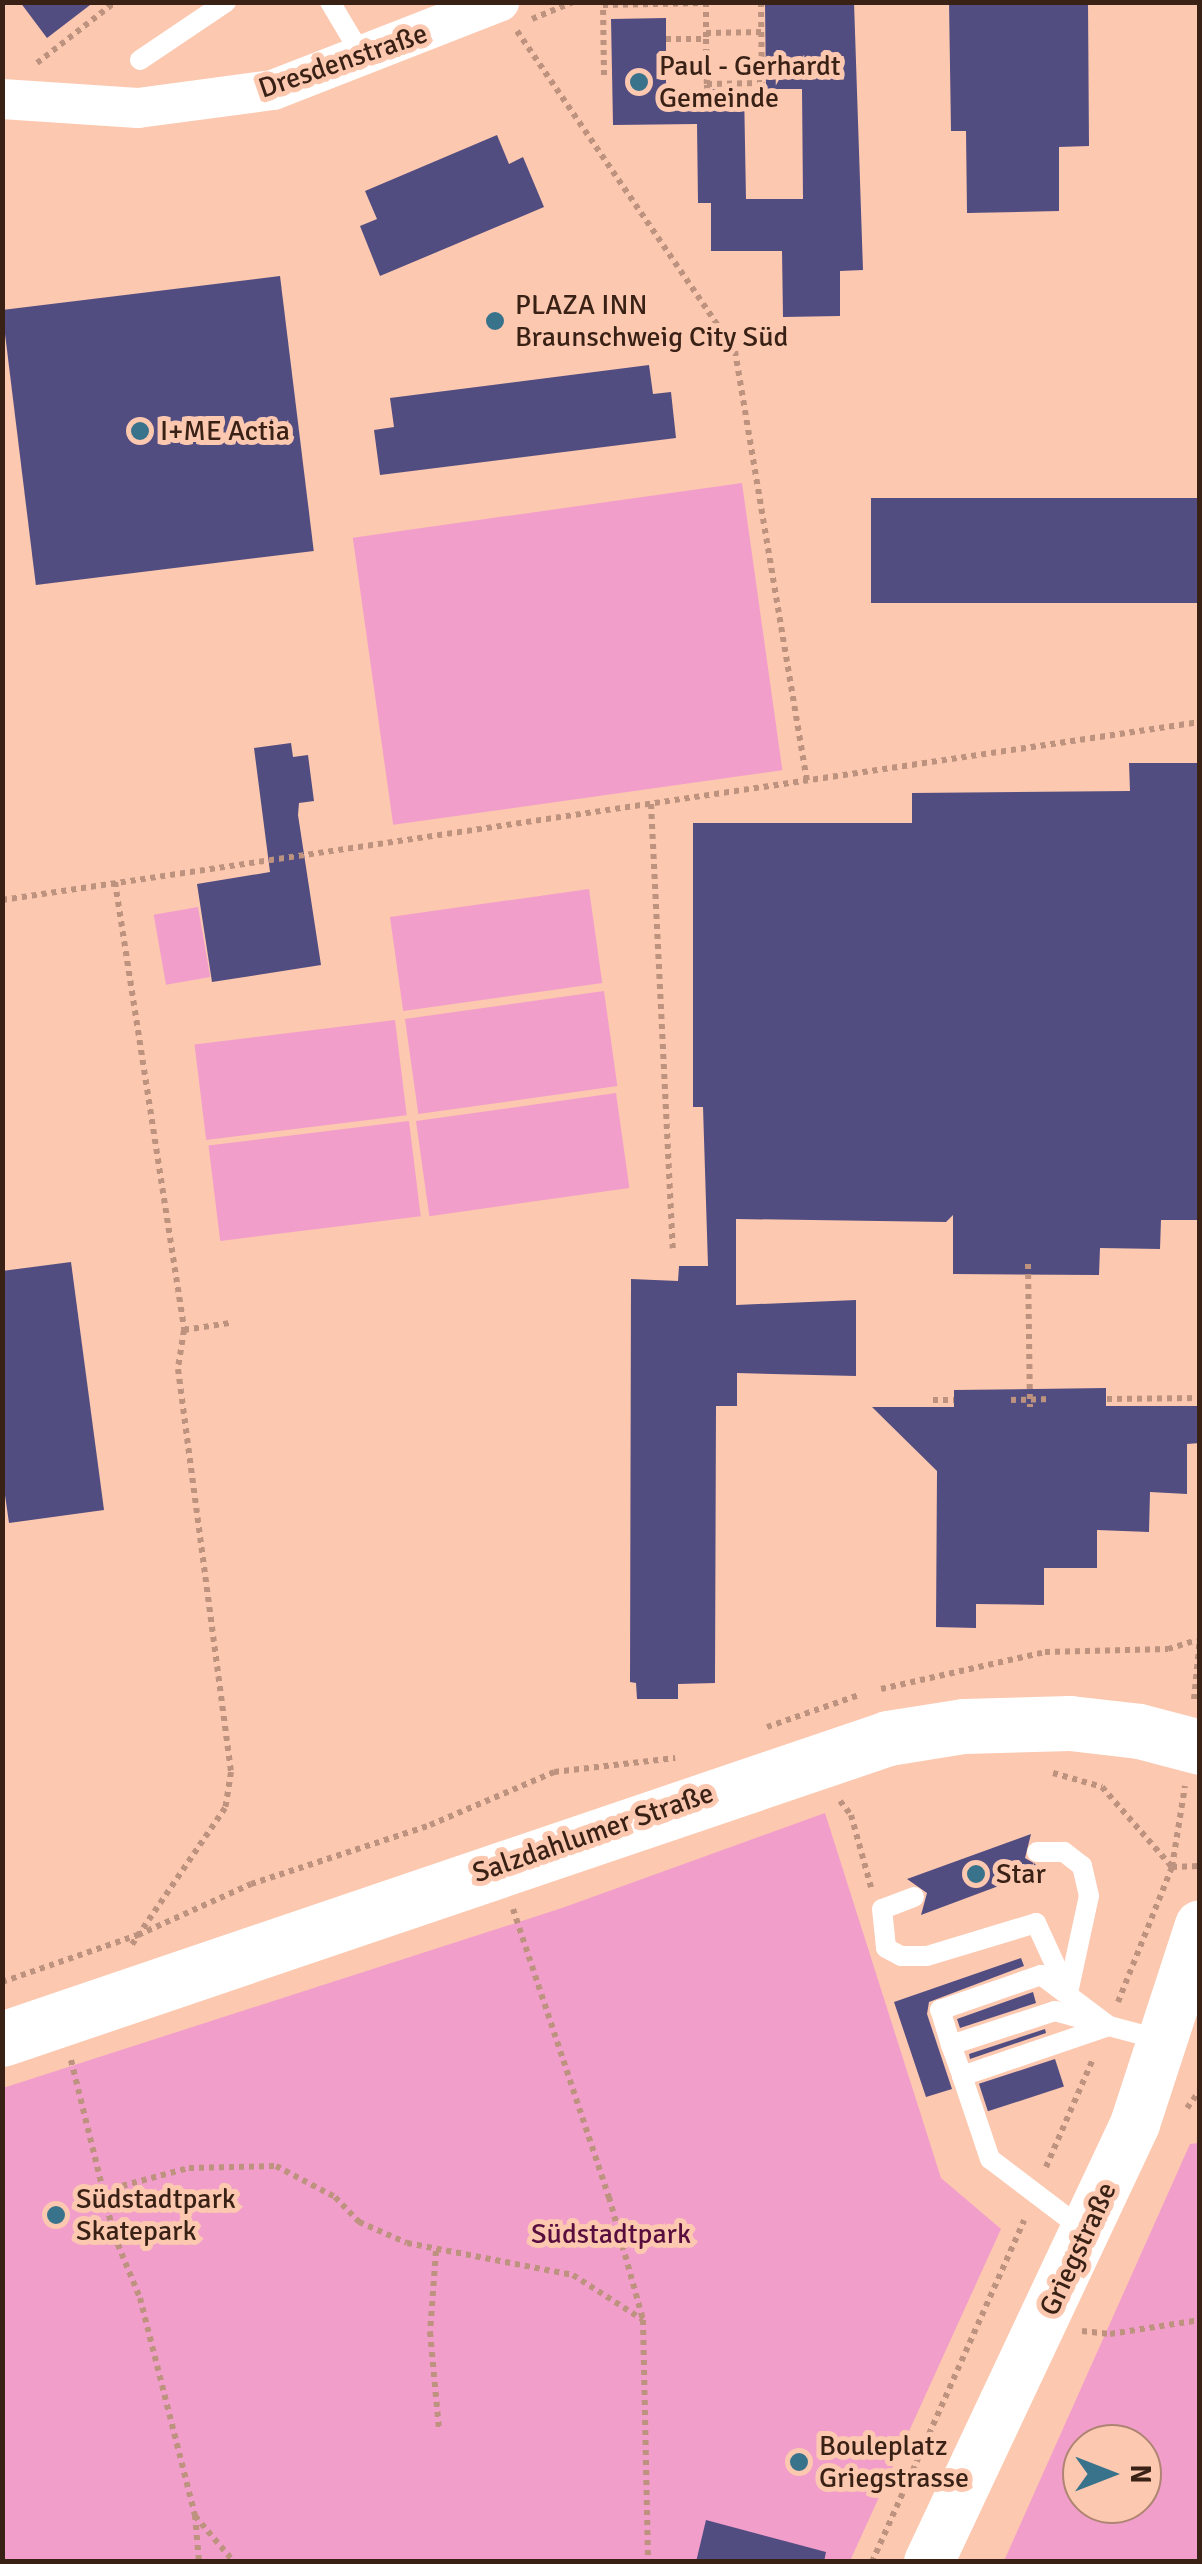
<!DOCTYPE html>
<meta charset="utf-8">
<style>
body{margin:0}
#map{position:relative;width:1202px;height:2564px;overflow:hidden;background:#fcc8af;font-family:Signika,sans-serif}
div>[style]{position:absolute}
.green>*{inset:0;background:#f29ecb;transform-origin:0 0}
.building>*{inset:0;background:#524d81;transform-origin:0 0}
.path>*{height:6px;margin-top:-3px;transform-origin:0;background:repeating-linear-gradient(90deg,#bd927e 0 5px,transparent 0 10px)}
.service>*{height:20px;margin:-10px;padding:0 10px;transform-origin:10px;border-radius:10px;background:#fff}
.minor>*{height:40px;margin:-20px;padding:0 20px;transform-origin:20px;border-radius:20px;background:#fff}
.tertiary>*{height:50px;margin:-25px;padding:0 25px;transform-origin:25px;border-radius:25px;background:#fff}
.secondary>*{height:55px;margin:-27.5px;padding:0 27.5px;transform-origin:27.5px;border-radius:27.5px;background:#fff}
.dots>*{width:28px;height:28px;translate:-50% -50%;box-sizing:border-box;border:5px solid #fcc8af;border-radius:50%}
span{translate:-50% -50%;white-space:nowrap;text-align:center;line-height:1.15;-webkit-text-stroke:10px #fcc8af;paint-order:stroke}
.street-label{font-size:28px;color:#392116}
.poi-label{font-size:28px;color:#392116}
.left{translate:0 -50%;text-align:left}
.park-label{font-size:28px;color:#570d3d}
.frame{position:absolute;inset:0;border:5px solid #392116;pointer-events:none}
.north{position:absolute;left:1062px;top:2424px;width:100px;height:100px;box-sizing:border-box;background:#fcc8af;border:2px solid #ae8572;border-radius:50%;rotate:90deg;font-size:28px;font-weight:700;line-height:40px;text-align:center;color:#392116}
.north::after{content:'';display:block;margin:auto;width:35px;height:45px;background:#38738b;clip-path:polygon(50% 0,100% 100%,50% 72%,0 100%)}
</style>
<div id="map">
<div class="green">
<div style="left:742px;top:483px;width:290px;height:393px;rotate:82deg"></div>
<div style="left:589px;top:889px;width:95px;height:201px;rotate:82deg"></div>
<div style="left:198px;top:907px;width:71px;height:45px;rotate:80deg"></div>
<div style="left:604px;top:991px;width:96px;height:201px;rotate:82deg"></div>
<div style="left:395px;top:1020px;width:96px;height:202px;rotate:83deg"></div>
<div style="left:616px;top:1093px;width:96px;height:202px;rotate:82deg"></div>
<div style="left:409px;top:1121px;width:96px;height:202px;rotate:83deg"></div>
<div style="clip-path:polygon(825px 1813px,941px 2178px,1001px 2229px,850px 2561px,3px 2561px,3px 2088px,562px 1908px)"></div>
<div style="clip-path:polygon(evenodd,1199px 2143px,1199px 2561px,1004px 2561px,1190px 2144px,1199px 2143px,1082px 2444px,1142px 2444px,1142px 2504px,1082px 2504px,1082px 2444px)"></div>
</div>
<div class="building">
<div style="clip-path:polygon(20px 2px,94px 2px,47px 38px)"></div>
<div style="clip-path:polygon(854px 2px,863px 270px,840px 271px,840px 316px,783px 317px,782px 251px,711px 251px,711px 203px,698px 203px,697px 124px,613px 125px,611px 19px,666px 18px,666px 90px,744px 89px,746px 199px,803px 199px,802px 89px,766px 89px,765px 4px)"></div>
<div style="clip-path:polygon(949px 2px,1088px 2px,1089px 146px,1059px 147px,1059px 211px,967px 213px,966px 131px,951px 131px)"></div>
<div style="clip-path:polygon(497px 135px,509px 164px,523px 157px,544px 207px,380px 276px,360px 226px,377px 219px,365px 191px)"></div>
<div style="left:280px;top:276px;width:277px;height:280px;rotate:83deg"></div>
<div style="clip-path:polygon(649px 365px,653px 394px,671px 392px,676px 438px,380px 475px,374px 430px,394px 427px,390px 398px)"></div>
<div style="left:1200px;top:498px;width:105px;height:329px;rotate:90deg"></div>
<div style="clip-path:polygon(291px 743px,293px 757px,308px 755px,314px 801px,299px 803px,298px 815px,321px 965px,212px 982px,197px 884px,270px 872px,254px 748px)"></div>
<div style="clip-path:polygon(1129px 763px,1200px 763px,1200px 1220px,1161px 1220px,1160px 1249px,1100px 1248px,1099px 1275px,953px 1274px,953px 1215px,946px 1222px,736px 1219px,736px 1305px,856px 1300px,856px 1376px,737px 1373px,737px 1406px,716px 1406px,715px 1683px,678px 1684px,678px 1699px,637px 1699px,636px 1683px,630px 1682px,631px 1279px,678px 1281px,679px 1266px,708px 1266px,703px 1107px,693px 1107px,693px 823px,912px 823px,912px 793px,1130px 791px)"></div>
<div style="clip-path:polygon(71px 1262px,104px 1510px,9px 1523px,2px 1474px,2px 1271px)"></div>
<div style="clip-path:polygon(1106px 1388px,1106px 1406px,1200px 1406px,1200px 1443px,1187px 1444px,1187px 1494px,1150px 1492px,1149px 1532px,1097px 1530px,1097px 1568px,1044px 1568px,1044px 1605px,976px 1604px,976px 1628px,936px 1627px,937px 1471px,872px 1407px,954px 1407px,954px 1390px)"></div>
<div style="clip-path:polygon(1031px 1834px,1025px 1858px,1044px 1869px,921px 1915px,927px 1893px,907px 1879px)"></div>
<div style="clip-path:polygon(1021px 1958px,1024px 1966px,929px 2002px,927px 2014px,952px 2089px,926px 2097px,894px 2002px)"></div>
<div style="clip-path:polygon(1033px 1992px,1036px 2003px,960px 2028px,957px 2019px)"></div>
<div style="clip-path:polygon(1045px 2029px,1046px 2033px,970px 2059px,969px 2054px)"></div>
<div style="left:1055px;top:2059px;width:29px;height:80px;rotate:72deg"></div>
<div style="clip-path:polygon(706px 2520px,826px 2552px,824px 2562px,696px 2562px)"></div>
</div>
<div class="path">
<div style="left:706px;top:2px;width:37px;rotate:90deg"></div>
<div style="left:706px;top:39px;width:51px;rotate:88.9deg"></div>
<div style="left:707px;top:90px;width:6px;rotate:-90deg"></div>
<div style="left:707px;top:84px;width:45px;rotate:-91.3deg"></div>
<div style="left:761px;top:2px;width:94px;rotate:89.4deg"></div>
<div style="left:532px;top:19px;width:44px;rotate:-22.5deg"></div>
<div style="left:517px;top:31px;width:387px;rotate:55.7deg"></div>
<div style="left:735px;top:351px;width:436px;rotate:80.5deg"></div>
<div style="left:706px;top:33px;width:59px;rotate:-1deg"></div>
<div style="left:666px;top:39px;width:40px"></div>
<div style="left:37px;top:63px;width:99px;rotate:-38deg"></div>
<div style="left:604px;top:75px;width:70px;rotate:-90.8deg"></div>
<div style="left:603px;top:5px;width:103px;rotate:-1.1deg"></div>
<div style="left:707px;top:84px;width:55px;rotate:-1deg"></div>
<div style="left:651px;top:804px;width:445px;rotate:87.2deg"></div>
<div style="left:115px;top:882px;width:453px;rotate:81.2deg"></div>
<div style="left:184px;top:1330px;width:39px;rotate:99deg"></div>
<div style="left:178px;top:1369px;width:406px;rotate:82.5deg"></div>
<div style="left:231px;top:1772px;width:36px;rotate:99deg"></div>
<div style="left:225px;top:1808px;width:167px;rotate:124.3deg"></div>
<div style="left:2px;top:900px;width:1211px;rotate:-8.45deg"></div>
<div style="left:1028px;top:1264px;width:143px;rotate:89.2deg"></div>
<div style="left:184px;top:1330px;width:47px;rotate:-8.7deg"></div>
<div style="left:1107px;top:1399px;width:93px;rotate:-0.6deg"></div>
<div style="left:933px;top:1400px;width:21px"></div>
<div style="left:1011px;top:1400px;width:40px;rotate:-1.4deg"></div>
<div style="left:881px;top:1689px;width:168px;rotate:-12.7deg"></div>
<div style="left:1045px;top:1652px;width:123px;rotate:-1.4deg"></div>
<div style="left:1168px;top:1649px;width:30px;rotate:-17deg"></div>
<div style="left:1194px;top:1699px;width:61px;rotate:-84.4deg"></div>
<div style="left:767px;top:1727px;width:97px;rotate:-19.2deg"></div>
<div style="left:1053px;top:1773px;width:51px;rotate:15.9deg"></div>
<div style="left:1102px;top:1787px;width:106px;rotate:48.8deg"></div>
<div style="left:1172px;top:1867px;width:28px;rotate:-2deg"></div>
<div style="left:840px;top:1801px;width:18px;rotate:52deg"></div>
<div style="left:851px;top:1815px;width:75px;rotate:74.5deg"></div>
<div style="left:513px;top:1909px;width:304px;rotate:71.6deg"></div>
<div style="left:609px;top:2197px;width:128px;rotate:74.5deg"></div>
<div style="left:643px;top:2320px;width:242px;rotate:88.8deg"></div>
<div style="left:2px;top:1982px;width:144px;rotate:-19.1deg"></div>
<div style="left:138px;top:1935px;width:124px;rotate:-24.3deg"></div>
<div style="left:251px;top:1884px;width:188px;rotate:-18.2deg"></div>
<div style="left:430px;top:1825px;width:135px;rotate:-23.1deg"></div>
<div style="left:554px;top:1772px;width:122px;rotate:-6.6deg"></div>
<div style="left:1118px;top:2002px;width:145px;rotate:-68.2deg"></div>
<div style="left:1172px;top:1867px;width:82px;rotate:-80.9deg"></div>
<div style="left:71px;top:2060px;width:180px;rotate:76.2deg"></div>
<div style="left:114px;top:2235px;width:68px;rotate:67.6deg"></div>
<div style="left:140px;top:2298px;width:224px;rotate:75.8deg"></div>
<div style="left:195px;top:2515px;width:47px;rotate:85.1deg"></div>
<div style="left:1187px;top:2108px;width:22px;rotate:-54deg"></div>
<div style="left:1046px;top:2167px;width:118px;rotate:-66.5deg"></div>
<div style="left:103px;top:2191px;width:89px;rotate:-15deg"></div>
<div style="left:189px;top:2168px;width:87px;rotate:-1.3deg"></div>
<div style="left:276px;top:2166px;width:67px;rotate:27.7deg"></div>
<div style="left:335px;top:2197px;width:35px;rotate:46deg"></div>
<div style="left:359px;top:2222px;width:52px;rotate:23.6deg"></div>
<div style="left:407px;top:2243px;width:169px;rotate:10.9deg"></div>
<div style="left:573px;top:2275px;width:83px;rotate:32.7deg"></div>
<div style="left:436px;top:2251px;width:81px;rotate:94.2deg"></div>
<div style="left:430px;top:2332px;width:97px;rotate:84.7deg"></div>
<div style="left:1082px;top:2331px;width:28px;rotate:6deg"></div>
<div style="left:1110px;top:2334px;width:91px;rotate:-8.8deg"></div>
<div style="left:195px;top:2516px;width:60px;rotate:49.7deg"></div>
<div style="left:872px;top:2562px;width:374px;rotate:-66deg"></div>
</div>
<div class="service">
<div style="left:330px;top:2px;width:66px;rotate:59.2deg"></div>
<div style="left:140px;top:60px;width:104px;rotate:-34deg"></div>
<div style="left:914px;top:1897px;width:34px;rotate:159deg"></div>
<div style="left:882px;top:1909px;width:39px;rotate:84deg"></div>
<div style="left:886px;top:1948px;width:17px;rotate:28deg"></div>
<div style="left:901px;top:1956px;width:26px"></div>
<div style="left:927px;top:1956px;width:114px;rotate:-16.8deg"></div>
<div style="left:1036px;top:1923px;width:77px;rotate:65.4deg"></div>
<div style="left:1068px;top:1993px;width:99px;rotate:-77.8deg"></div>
<div style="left:1089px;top:1896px;width:31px;rotate:-103deg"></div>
<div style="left:1082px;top:1866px;width:23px;rotate:-142deg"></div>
<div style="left:1064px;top:1852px;width:27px;rotate:180deg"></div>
<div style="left:951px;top:2045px;width:37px;rotate:-107deg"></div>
<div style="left:940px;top:2010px;width:107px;rotate:-19.1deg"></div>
<div style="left:1041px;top:1975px;width:85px;rotate:36.9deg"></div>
<div style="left:1109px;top:2026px;width:56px;rotate:-164.5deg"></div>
<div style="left:1055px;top:2011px;width:109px;rotate:161.9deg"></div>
<div style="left:951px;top:2045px;width:33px;rotate:70deg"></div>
<div style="left:1085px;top:2231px;width:119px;rotate:-142.8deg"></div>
<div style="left:990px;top:2159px;width:88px;rotate:-108.6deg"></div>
<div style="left:962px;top:2076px;width:155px;rotate:-18.8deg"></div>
<div style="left:1109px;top:2026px;width:55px;rotate:14.8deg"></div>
</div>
<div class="minor">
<div style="left:2px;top:99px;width:136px;rotate:3.8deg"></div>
<div style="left:138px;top:108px;width:136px;rotate:-7.6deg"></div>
<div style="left:273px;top:90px;width:243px;rotate:-21.3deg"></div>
</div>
<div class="tertiary">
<div style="left:929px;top:2562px;width:484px;rotate:-64.8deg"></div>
<div style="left:1135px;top:2124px;width:209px;rotate:-71.9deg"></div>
</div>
<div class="secondary">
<div style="left:2px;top:2039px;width:936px;rotate:-18.76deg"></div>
<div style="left:888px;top:1738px;width:77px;rotate:-9deg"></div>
<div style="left:964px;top:1726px;width:106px;rotate:-1.6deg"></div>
<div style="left:1070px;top:1723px;width:69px;rotate:6.6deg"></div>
<div style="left:1139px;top:1731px;width:63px;rotate:14.7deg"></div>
</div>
<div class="dots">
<div style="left:639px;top:82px;background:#38738b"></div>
<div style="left:495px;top:321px;background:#38738b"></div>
<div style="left:140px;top:431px;background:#38738b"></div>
<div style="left:976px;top:1874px;background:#38738b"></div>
<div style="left:56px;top:2215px;background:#38738b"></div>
<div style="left:799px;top:2462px;background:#38738b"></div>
</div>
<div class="street-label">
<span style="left:343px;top:61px;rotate:-19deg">Dresdenstraße</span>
<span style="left:593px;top:1833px;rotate:-19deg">Salzdahlumer Straße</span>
<span style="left:1078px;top:2249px;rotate:-65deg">Griegstraße</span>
</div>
<div class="poi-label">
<span class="left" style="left:659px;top:82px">Paul - Gerhardt<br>Gemeinde</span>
<span class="left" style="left:515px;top:321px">PLAZA INN<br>Braunschweig City Süd</span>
<span class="left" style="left:160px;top:431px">I+ME Actia</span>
<span class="left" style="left:996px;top:1874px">Star</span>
<span class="left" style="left:76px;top:2215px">Südstadtpark<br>Skatepark</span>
<span class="left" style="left:819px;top:2462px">Bouleplatz<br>Griegstrasse</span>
</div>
<div class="park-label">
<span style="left:611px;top:2234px">Südstadtpark</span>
</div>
<div class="frame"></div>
<div class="north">N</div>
</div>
